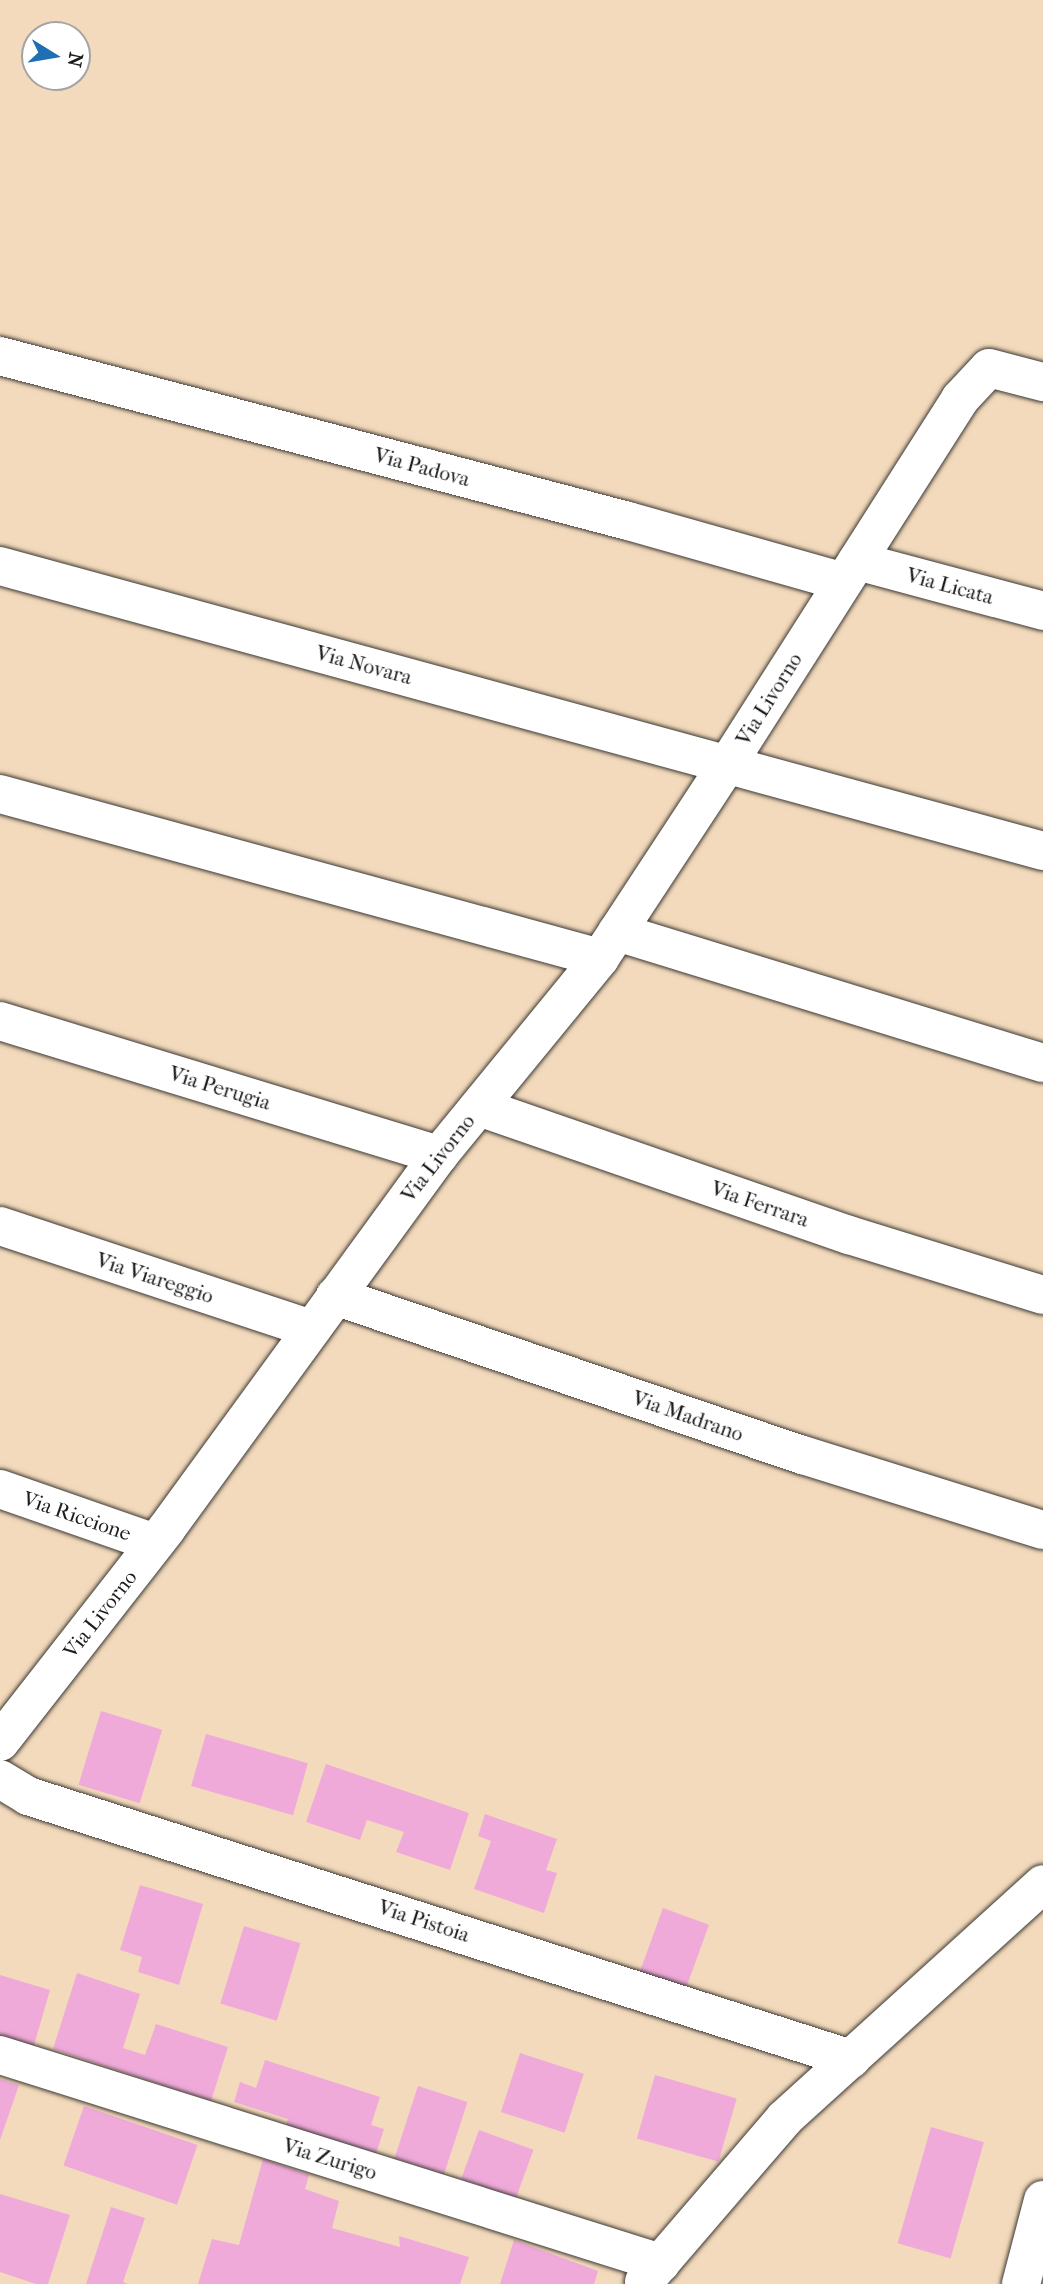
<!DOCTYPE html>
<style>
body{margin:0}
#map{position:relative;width:1043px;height:2284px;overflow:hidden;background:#f3dabc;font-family:"IM FELL French Canon",serif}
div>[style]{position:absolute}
.building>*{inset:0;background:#f0aada;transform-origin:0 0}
.roads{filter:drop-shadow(0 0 2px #3c3834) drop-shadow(0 0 2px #3c3834)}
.minor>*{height:38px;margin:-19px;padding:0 19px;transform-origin:19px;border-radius:19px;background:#fff}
span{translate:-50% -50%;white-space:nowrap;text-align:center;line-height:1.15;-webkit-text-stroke:5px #fff;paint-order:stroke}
.street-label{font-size:21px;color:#1c1c1c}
.north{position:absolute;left:21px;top:21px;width:70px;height:70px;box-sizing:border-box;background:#fff;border:2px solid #a4a4a4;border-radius:50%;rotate:101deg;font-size:19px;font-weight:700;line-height:28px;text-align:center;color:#1c1c1c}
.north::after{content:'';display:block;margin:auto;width:24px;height:32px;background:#1f6fb2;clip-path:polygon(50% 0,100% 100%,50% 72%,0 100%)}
</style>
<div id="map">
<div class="building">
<div style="left:101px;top:1711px;width:64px;height:77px;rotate:17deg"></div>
<div style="left:206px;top:1734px;width:106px;height:54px;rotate:16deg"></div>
<div style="clip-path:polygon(326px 1764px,469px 1813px,450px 1870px,396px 1852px,404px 1832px,367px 1820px,360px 1840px,306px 1822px)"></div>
<div style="clip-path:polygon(485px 1814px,557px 1839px,546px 1870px,557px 1873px,544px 1913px,474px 1889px,491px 1841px,478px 1836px)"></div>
<div style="clip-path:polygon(140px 1885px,203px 1904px,179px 1985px,138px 1972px,142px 1957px,120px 1950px)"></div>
<div style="left:663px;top:1908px;width:49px;height:72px;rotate:20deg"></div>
<div style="left:244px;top:1926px;width:59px;height:81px;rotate:17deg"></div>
<div style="clip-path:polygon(77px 1973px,140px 1994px,123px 2048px,145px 2055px,156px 2024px,228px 2047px,211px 2101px,53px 2049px)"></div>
<div style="clip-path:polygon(0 1975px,50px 1990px,32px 2052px,0 2042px)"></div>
<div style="left:520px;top:2053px;width:67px;height:62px;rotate:18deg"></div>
<div style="clip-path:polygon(265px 2060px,380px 2097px,371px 2125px,384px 2129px,374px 2160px,284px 2131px,288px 2119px,234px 2102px,240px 2082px,256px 2088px)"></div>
<div style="left:655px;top:2075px;width:85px;height:66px;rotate:16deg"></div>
<div style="clip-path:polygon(0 2079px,19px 2085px,0 2140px)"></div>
<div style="left:418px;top:2086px;width:52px;height:76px;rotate:18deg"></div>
<div style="left:84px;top:2106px;width:120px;height:63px;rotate:19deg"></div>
<div style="left:931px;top:2127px;width:55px;height:121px;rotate:16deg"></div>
<div style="left:479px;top:2130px;width:58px;height:52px;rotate:20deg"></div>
<div style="clip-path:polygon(263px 2159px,309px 2175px,305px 2189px,339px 2201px,332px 2228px,400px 2247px,399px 2236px,469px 2257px,460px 2284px,198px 2284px,212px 2239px,239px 2245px)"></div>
<div style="clip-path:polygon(0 2194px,70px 2215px,48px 2284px,36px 2284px,0 2272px)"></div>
<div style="clip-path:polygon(111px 2207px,145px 2218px,123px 2282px,128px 2284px,86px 2284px)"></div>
<div style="clip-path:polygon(514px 2240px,598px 2271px,594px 2284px,500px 2284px)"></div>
</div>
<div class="roads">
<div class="minor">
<div style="left:0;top:356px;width:649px;rotate:14.72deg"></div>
<div style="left:628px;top:521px;width:223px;rotate:15.8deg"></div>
<div style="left:857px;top:561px;width:193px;rotate:15deg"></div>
<div style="left:0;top:566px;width:1081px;rotate:15.28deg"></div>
<div style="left:0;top:794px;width:622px;rotate:15.29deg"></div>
<div style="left:617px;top:932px;width:446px;rotate:17.1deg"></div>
<div style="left:0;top:1021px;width:459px;rotate:17deg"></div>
<div style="left:479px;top:1107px;width:392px;rotate:19.1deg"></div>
<div style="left:849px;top:1235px;width:203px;rotate:17.2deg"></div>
<div style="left:0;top:1226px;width:328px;rotate:18.3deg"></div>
<div style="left:335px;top:1296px;width:494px;rotate:18.8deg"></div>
<div style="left:803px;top:1455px;width:251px;rotate:17.4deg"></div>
<div style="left:0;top:1489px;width:164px;rotate:19.2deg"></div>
<div style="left:0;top:1742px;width:271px;rotate:-52deg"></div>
<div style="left:167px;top:1528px;width:462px;rotate:-53.9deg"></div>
<div style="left:439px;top:1155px;width:254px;rotate:-50.7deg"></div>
<div style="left:600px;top:958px;width:231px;rotate:-56.7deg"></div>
<div style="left:727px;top:765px;width:434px;rotate:-57.5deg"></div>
<div style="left:960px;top:399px;width:42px;rotate:-46.9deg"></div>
<div style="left:989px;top:368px;width:56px;rotate:14.5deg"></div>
<div style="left:0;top:1779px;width:33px;rotate:31deg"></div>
<div style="left:28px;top:1796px;width:864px;rotate:17.72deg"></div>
<div style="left:0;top:2055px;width:693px;rotate:17.47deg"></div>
<div style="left:644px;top:2282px;width:216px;rotate:-49.3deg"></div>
<div style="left:785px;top:2118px;width:348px;rotate:-42.2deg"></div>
<div style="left:1021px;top:2284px;width:87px;rotate:-75.3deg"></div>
</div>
</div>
<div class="street-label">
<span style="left:422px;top:467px;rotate:15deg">Via Padova</span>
<span style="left:950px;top:586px;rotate:15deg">Via Licata</span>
<span style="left:364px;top:665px;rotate:15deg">Via Novara</span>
<span style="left:769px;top:699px;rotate:-58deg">Via Livorno</span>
<span style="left:220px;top:1088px;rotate:17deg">Via Perugia</span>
<span style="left:438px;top:1158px;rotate:-52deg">Via Livorno</span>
<span style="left:760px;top:1204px;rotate:19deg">Via Ferrara</span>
<span style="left:155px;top:1278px;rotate:18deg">Via Viareggio</span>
<span style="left:688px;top:1416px;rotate:19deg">Via Madrano</span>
<span style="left:77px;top:1516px;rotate:19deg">Via Riccione</span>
<span style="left:100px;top:1614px;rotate:-52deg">Via Livorno</span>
<span style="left:424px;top:1921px;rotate:18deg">Via Pistoia</span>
<span style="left:330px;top:2159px;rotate:17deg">Via Zurigo</span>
</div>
<div class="north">N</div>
</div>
